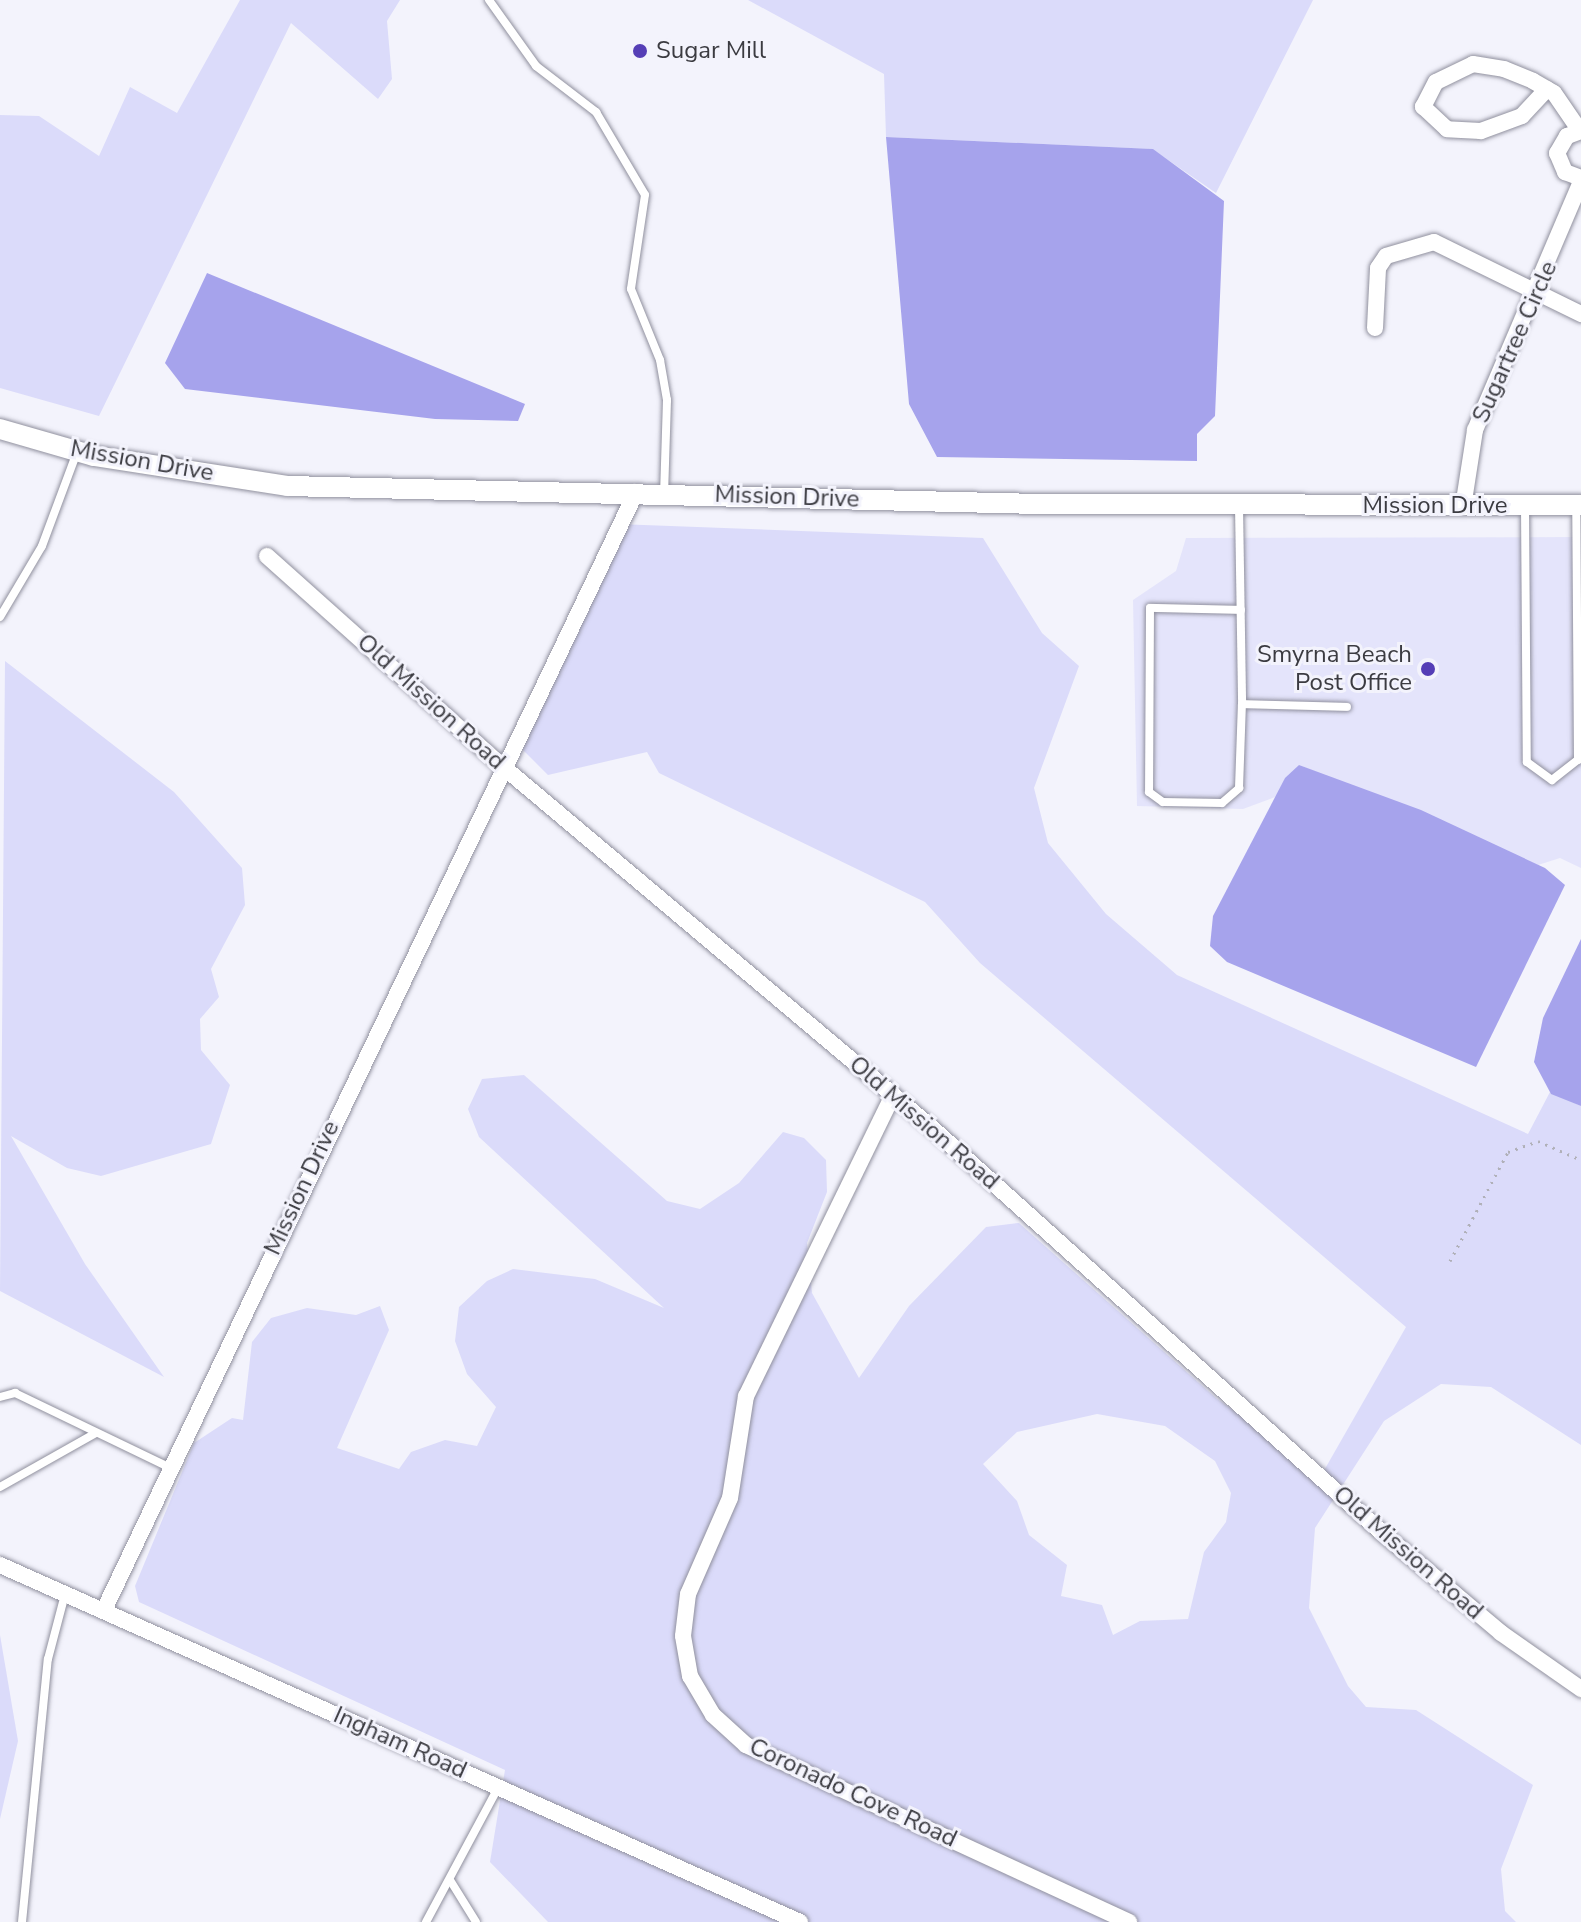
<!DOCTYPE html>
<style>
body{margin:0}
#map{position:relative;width:1581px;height:1922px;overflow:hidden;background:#f3f3fc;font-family:"Nunito Sans",sans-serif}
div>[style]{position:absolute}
.built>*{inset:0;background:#e4e4fb}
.green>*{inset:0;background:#dbdbfa}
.water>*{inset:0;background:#a6a3ec}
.path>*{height:3px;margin-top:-1.5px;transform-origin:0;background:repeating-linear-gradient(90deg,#b0b0b8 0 2px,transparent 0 8px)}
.roads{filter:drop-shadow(0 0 2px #90909e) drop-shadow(0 0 2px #90909e)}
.service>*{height:8px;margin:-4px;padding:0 4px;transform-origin:4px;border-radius:4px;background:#fff}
.minor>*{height:16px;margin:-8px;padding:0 8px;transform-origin:8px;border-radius:8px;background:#fff}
.tertiary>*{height:20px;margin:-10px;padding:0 10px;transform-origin:10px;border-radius:10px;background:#fff}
.dots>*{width:22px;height:22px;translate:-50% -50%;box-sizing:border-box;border:4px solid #f3f3fc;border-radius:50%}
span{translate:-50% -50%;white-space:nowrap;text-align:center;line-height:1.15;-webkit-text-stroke:6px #f3f3fc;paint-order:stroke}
.poi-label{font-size:24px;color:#3b3b41}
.left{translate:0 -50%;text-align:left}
.right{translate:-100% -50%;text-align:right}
.street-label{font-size:24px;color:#3b3b41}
</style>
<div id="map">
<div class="built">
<div style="clip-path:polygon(1581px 537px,1581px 868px,1560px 858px,1538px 865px,1299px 765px,1275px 797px,1243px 809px,1137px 806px,1133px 600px,1176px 571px,1186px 538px)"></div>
</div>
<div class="green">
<div style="clip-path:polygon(240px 0,400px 0,387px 21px,392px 79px,378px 99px,291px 23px,99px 416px,0 388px,0 115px,39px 116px,99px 156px,130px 87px,177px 113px)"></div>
<div style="clip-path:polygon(748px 0,1313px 0,1216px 193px,1152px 149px,886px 137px,884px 74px)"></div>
<div style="clip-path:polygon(evenodd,617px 524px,983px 538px,1042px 633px,1079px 666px,1034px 788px,1048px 843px,1106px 914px,1177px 975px,1528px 1134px,1550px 1092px,1581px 1106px,1581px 1445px,1491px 1387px,1441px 1384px,1384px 1421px,1315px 1528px,1309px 1608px,1348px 1686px,1366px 1707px,1416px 1710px,1533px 1785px,1501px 1869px,1505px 1911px,1516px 1922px,548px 1922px,490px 1862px,505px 1770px,139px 1602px,135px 1586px,194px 1443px,232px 1418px,243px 1420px,252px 1342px,271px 1318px,307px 1308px,356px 1315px,380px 1306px,389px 1330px,337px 1448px,399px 1469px,411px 1452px,445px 1440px,477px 1446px,496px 1407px,467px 1374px,455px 1341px,459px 1307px,487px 1281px,513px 1269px,595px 1279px,664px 1308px,479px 1137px,468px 1109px,482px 1079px,524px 1075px,667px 1201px,700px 1209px,739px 1183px,783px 1132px,804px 1138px,826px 1160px,827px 1192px,807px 1243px,812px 1293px,859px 1378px,909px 1306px,986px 1227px,1019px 1223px,1216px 1398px,1322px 1474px,1406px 1327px,980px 963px,925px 902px,659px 773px,647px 752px,548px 775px,520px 747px,617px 524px,1097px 1414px,1165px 1426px,1215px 1461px,1231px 1493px,1226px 1522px,1204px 1552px,1188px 1619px,1140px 1621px,1113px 1635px,1102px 1605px,1061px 1596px,1067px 1565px,1029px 1535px,1017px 1501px,983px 1464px,1017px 1432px,1097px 1414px)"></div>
<div style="clip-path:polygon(5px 661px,174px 792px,242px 868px,245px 905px,211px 969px,219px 997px,200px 1019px,201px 1050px,230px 1085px,211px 1144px,101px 1176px,67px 1168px,11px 1136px,85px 1264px,164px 1377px,0 1291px)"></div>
<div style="clip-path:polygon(0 1635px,18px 1741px,0 1819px)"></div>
</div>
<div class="water">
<div style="clip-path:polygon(886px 137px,1153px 149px,1224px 201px,1215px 416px,1197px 434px,1197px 461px,937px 457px,909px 404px)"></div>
<div style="clip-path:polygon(207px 273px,525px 404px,518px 421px,435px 419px,185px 389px,165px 363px)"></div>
<div style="clip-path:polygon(1299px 765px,1421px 810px,1545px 868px,1565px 885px,1476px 1067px,1227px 962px,1210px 946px,1213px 916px,1285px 778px)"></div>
<div style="clip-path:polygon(1581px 939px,1581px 1106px,1551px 1094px,1534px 1062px,1543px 1018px)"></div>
</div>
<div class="path">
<div style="left:1450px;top:1261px;width:123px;rotate:-62deg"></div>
<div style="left:1508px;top:1152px;width:32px;rotate:-20deg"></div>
<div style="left:1538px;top:1141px;width:47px;rotate:23.8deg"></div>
</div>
<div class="roads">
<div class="service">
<div style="left:489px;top:0;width:81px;rotate:54.5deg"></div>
<div style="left:536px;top:66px;width:76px;rotate:37.5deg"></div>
<div style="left:596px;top:112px;width:96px;rotate:59.4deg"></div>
<div style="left:645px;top:195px;width:95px;rotate:98.5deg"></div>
<div style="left:631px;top:289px;width:77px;rotate:67.8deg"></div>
<div style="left:660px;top:360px;width:41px;rotate:80.1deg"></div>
<div style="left:667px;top:400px;width:93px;rotate:91.8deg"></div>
<div style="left:1239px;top:506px;width:198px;rotate:89.1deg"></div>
<div style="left:1242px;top:704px;width:105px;rotate:1.6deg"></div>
<div style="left:1525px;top:506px;width:256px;rotate:89.6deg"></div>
<div style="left:1527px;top:762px;width:31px;rotate:36deg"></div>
<div style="left:1552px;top:780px;width:33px;rotate:-38deg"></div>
<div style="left:1578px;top:760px;width:255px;rotate:-90.4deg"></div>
<div style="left:1241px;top:610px;width:91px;rotate:-178.7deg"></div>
<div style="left:1150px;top:608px;width:184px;rotate:90.3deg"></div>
<div style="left:1149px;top:792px;width:17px;rotate:36deg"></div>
<div style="left:1163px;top:802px;width:59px;rotate:1deg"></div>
<div style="left:1222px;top:803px;width:23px;rotate:-41deg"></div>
<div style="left:1239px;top:788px;width:84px;rotate:-88deg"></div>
<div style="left:0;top:617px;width:82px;rotate:-59.4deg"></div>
<div style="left:42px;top:546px;width:100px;rotate:-69.6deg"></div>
<div style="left:0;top:1397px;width:16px;rotate:-15deg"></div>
<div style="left:15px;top:1393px;width:173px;rotate:25.7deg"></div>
<div style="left:0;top:1487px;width:110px;rotate:-29.4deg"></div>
<div style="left:450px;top:1880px;width:49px;rotate:58.2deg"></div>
<div style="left:22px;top:1922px;width:264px;rotate:-84.4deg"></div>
<div style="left:48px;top:1659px;width:67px;rotate:-75.3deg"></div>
<div style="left:426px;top:1922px;width:152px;rotate:-61.8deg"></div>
</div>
<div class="minor">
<div style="left:1547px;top:89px;width:37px;rotate:133deg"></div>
<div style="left:1522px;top:116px;width:44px;rotate:159.9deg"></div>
<div style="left:1481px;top:131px;width:34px;rotate:-177deg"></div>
<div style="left:1447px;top:129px;width:33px;rotate:-137deg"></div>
<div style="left:1423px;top:107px;width:28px;rotate:-63deg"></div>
<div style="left:1436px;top:82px;width:41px;rotate:-25.9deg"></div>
<div style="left:1473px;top:64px;width:31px;rotate:9deg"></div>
<div style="left:1504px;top:69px;width:31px;rotate:22deg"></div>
<div style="left:1533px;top:81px;width:24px;rotate:30deg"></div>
<div style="left:1554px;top:93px;width:46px;rotate:55.6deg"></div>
<div style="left:1581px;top:131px;width:15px;rotate:160deg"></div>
<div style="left:1567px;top:136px;width:20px;rotate:120deg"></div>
<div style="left:1557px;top:153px;width:21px;rotate:67deg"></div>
<div style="left:1565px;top:172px;width:17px;rotate:21deg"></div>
<div style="left:1375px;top:328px;width:60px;rotate:-87.1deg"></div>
<div style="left:1378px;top:268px;width:14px;rotate:-56deg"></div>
<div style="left:1386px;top:256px;width:50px;rotate:-16.3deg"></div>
<div style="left:1434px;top:242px;width:164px;rotate:26.1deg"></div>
<div style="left:1463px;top:507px;width:78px;rotate:-81.1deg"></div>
<div style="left:1475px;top:430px;width:270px;rotate:-66.9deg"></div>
<div style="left:267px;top:556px;width:314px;rotate:41.8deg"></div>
<div style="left:501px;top:765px;width:562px;rotate:40.09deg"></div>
<div style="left:931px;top:1127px;width:604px;rotate:41.98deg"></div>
<div style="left:1380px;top:1531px;width:158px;rotate:40.1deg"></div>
<div style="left:1501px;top:1633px;width:98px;rotate:35deg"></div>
<div style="left:893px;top:1095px;width:335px;rotate:116deg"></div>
<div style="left:746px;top:1396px;width:103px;rotate:98.9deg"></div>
<div style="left:730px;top:1498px;width:105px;rotate:113.6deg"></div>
<div style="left:688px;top:1594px;width:42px;rotate:96.8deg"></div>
<div style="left:683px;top:1636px;width:41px;rotate:80.1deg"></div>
<div style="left:690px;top:1676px;width:45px;rotate:59.5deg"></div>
<div style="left:713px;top:1715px;width:45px;rotate:42.3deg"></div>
<div style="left:746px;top:1745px;width:422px;rotate:24.8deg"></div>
<div style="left:0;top:1565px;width:876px;rotate:24.05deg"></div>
<div style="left:104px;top:1610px;width:1238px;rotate:-64.55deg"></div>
</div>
<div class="tertiary">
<div style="left:0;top:429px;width:98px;rotate:16deg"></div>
<div style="left:94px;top:456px;width:195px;rotate:8.8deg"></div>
<div style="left:287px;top:486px;width:752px;rotate:1.37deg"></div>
<div style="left:1039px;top:504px;width:542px;rotate:0.11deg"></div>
</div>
</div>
<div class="dots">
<div style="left:640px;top:51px;background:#553eb6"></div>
<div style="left:1428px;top:669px;background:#553eb6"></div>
</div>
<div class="poi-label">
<span class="left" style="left:656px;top:51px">Sugar Mill</span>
<span class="right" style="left:1412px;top:669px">Smyrna Beach<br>Post Office</span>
</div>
<div class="street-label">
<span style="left:1515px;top:342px;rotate:-66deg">Sugartree Circle</span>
<span style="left:142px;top:461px;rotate:10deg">Mission Drive</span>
<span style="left:787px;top:497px;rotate:2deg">Mission Drive</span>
<span style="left:1435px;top:506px">Mission Drive</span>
<span style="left:431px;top:702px;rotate:42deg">Old Mission Road</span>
<span style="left:924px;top:1123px;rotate:41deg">Old Mission Road</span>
<span style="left:302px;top:1188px;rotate:-65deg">Mission Drive</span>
<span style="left:1408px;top:1553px;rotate:41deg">Old Mission Road</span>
<span style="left:400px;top:1743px;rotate:24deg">Ingham Road</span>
<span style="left:853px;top:1793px;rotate:25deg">Coronado Cove Road</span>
</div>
</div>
